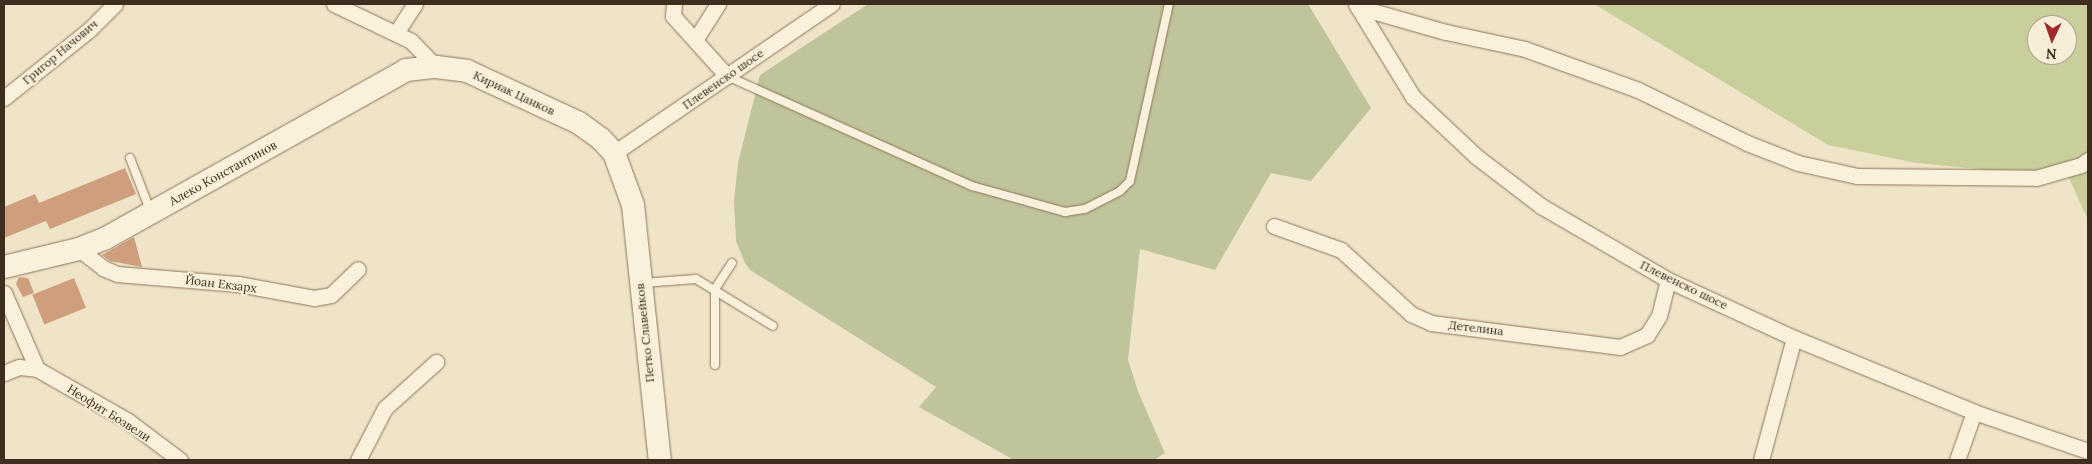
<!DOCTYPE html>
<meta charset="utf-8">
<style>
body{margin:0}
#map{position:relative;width:2092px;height:464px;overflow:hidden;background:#f0e4c8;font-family:Lora,serif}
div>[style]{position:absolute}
.green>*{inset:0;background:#c9cf9b}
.cemetery>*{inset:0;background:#bfc49a}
.building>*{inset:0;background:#cf9f7d;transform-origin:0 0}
.roads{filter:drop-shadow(0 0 1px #8d765c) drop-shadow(0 0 1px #8d765c)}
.lane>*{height:8px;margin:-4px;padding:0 4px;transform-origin:4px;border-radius:4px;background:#faf1dc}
.street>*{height:15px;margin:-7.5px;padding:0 7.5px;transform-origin:7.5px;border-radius:7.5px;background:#faf1dc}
.secondary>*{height:22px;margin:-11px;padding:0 11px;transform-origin:11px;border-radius:11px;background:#faf1dc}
span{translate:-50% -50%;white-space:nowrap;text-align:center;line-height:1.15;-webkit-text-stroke:4px #f7eed8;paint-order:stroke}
.street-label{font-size:12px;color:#3d2e20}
.frame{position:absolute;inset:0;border:5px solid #3d2e20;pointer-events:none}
.north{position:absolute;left:2027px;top:15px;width:50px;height:50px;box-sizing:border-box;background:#f7eed8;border:1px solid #ada18e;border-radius:50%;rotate:183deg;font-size:14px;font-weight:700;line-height:20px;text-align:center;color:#3d2e20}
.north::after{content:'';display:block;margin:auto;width:18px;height:22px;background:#9e2a2b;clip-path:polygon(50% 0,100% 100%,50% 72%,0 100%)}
</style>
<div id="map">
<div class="green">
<div style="clip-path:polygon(evenodd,1594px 4px,2088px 4px,2088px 220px,2069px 178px,1917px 163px,1828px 145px,1594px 4px,2037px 25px,2067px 25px,2067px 55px,2037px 55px,2037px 25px)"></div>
</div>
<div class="cemetery">
<div style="clip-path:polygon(868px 4px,1308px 4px,1371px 108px,1311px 181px,1271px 173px,1215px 270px,1140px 249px,1128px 360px,1139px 394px,1165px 453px,1154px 460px,1014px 460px,919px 407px,936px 387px,750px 270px,745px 263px,736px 241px,734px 200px,738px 163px,760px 75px)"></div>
</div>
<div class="building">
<div style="clip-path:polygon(125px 168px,136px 194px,50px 229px,46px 221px,4px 238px,4px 207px,35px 194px,39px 203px)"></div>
<div style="clip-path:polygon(134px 237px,142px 267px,110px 261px,102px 255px)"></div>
<div style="clip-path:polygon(19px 277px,28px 278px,34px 293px,23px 297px,16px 284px)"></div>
<div style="left:74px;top:278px;width:32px;height:45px;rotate:68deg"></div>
</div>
<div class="roads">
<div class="lane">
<div style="left:727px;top:76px;width:269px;rotate:24.2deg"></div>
<div style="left:972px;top:186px;width:97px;rotate:15.6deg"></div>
<div style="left:1065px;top:212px;width:20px;rotate:-9deg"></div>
<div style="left:1085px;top:209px;width:39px;rotate:-27deg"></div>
<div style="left:1120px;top:191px;width:14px;rotate:-45deg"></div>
<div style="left:1130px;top:181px;width:181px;rotate:-77.6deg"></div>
<div style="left:130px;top:158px;width:56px;rotate:69deg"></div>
<div style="left:643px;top:283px;width:53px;rotate:-4.3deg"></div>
<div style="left:696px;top:279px;width:90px;rotate:31.4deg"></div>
<div style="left:715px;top:365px;width:76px;rotate:-90deg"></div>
<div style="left:715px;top:289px;width:31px;rotate:-57deg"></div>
</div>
<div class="street">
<div style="left:334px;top:4px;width:85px;rotate:25.7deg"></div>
<div style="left:411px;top:41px;width:36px;rotate:46deg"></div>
<div style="left:674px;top:4px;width:12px;rotate:95deg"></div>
<div style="left:673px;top:16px;width:81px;rotate:48deg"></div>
<div style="left:1356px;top:4px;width:109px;rotate:58.5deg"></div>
<div style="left:1413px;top:97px;width:88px;rotate:43.2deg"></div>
<div style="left:1477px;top:157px;width:81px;rotate:37.4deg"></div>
<div style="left:1541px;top:206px;width:147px;rotate:30.2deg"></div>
<div style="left:1668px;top:280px;width:139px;rotate:24.7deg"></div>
<div style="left:1794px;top:338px;width:195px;rotate:22.3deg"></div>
<div style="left:1974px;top:412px;width:120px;rotate:18.9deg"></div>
<div style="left:1358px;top:7px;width:91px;rotate:15.9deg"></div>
<div style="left:1446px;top:32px;width:81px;rotate:12.1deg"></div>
<div style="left:1525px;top:49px;width:120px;rotate:19.9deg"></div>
<div style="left:1638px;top:90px;width:121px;rotate:25.9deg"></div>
<div style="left:1747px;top:143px;width:55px;rotate:21.4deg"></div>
<div style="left:1798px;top:163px;width:60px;rotate:12.4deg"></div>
<div style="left:1857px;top:176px;width:179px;rotate:0.6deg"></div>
<div style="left:2036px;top:178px;width:47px;rotate:-16.1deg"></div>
<div style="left:2081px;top:165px;width:9px;rotate:-36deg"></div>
<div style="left:396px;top:33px;width:35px;rotate:-57deg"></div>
<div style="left:695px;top:40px;width:43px;rotate:-57.4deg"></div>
<div style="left:4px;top:98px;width:109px;rotate:-38.7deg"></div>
<div style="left:89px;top:30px;width:37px;rotate:-45deg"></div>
<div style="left:614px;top:153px;width:264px;rotate:-34.4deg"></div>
<div style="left:1274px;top:226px;width:71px;rotate:19.7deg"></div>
<div style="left:1341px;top:250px;width:95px;rotate:42.4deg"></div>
<div style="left:1411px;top:314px;width:22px;rotate:24deg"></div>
<div style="left:1431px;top:323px;width:191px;rotate:7.2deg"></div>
<div style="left:1620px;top:347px;width:30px;rotate:-24deg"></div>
<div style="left:1647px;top:335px;width:22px;rotate:-58deg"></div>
<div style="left:1659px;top:316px;width:37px;rotate:-76deg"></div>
<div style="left:79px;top:249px;width:31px;rotate:38deg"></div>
<div style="left:103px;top:268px;width:15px;rotate:23deg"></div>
<div style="left:117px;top:274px;width:121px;rotate:4.7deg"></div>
<div style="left:238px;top:284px;width:77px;rotate:10.4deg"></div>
<div style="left:314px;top:298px;width:17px;rotate:-10deg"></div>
<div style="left:331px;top:295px;width:37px;rotate:-44deg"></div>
<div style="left:4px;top:293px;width:83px;rotate:66.5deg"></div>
<div style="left:37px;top:369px;width:105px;rotate:29.7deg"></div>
<div style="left:128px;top:421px;width:65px;rotate:36.9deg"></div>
<div style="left:4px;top:373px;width:16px;rotate:-22deg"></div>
<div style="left:19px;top:367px;width:18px;rotate:6deg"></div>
<div style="left:358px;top:460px;width:59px;rotate:-62.6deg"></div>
<div style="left:385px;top:408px;width:69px;rotate:-42deg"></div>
<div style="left:1761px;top:460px;width:126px;rotate:-74.9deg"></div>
<div style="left:1957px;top:460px;width:51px;rotate:-70.5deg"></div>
</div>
<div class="secondary">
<div style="left:4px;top:267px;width:77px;rotate:-13.5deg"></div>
<div style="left:79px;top:249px;width:29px;rotate:-22deg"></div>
<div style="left:106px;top:238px;width:344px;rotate:-29.2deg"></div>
<div style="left:406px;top:70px;width:30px;rotate:-6deg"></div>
<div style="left:436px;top:67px;width:31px;rotate:7deg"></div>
<div style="left:467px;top:71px;width:123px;rotate:24.9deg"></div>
<div style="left:579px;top:123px;width:27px;rotate:36deg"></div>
<div style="left:601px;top:139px;width:19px;rotate:47deg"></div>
<div style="left:614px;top:153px;width:55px;rotate:69.9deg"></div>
<div style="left:633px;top:205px;width:256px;rotate:84deg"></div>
</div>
</div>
<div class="street-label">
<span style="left:60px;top:52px;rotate:-40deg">Григор Начович</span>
<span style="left:723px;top:79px;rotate:-35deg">Плевенско шосе</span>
<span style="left:514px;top:93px;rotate:25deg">Кириак Цанков</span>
<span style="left:223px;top:173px;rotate:-29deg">Алеко Константинов</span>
<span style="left:221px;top:284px;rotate:7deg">Йоан Екзарх</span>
<span style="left:1684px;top:285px;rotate:26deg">Плевенско шосе</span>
<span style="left:1476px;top:328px;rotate:7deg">Детелина</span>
<span style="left:645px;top:333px;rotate:-96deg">Петко Славейков</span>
<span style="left:109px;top:413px;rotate:32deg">Неофит Бозвели</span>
</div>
<div class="frame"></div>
<div class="north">N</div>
</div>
